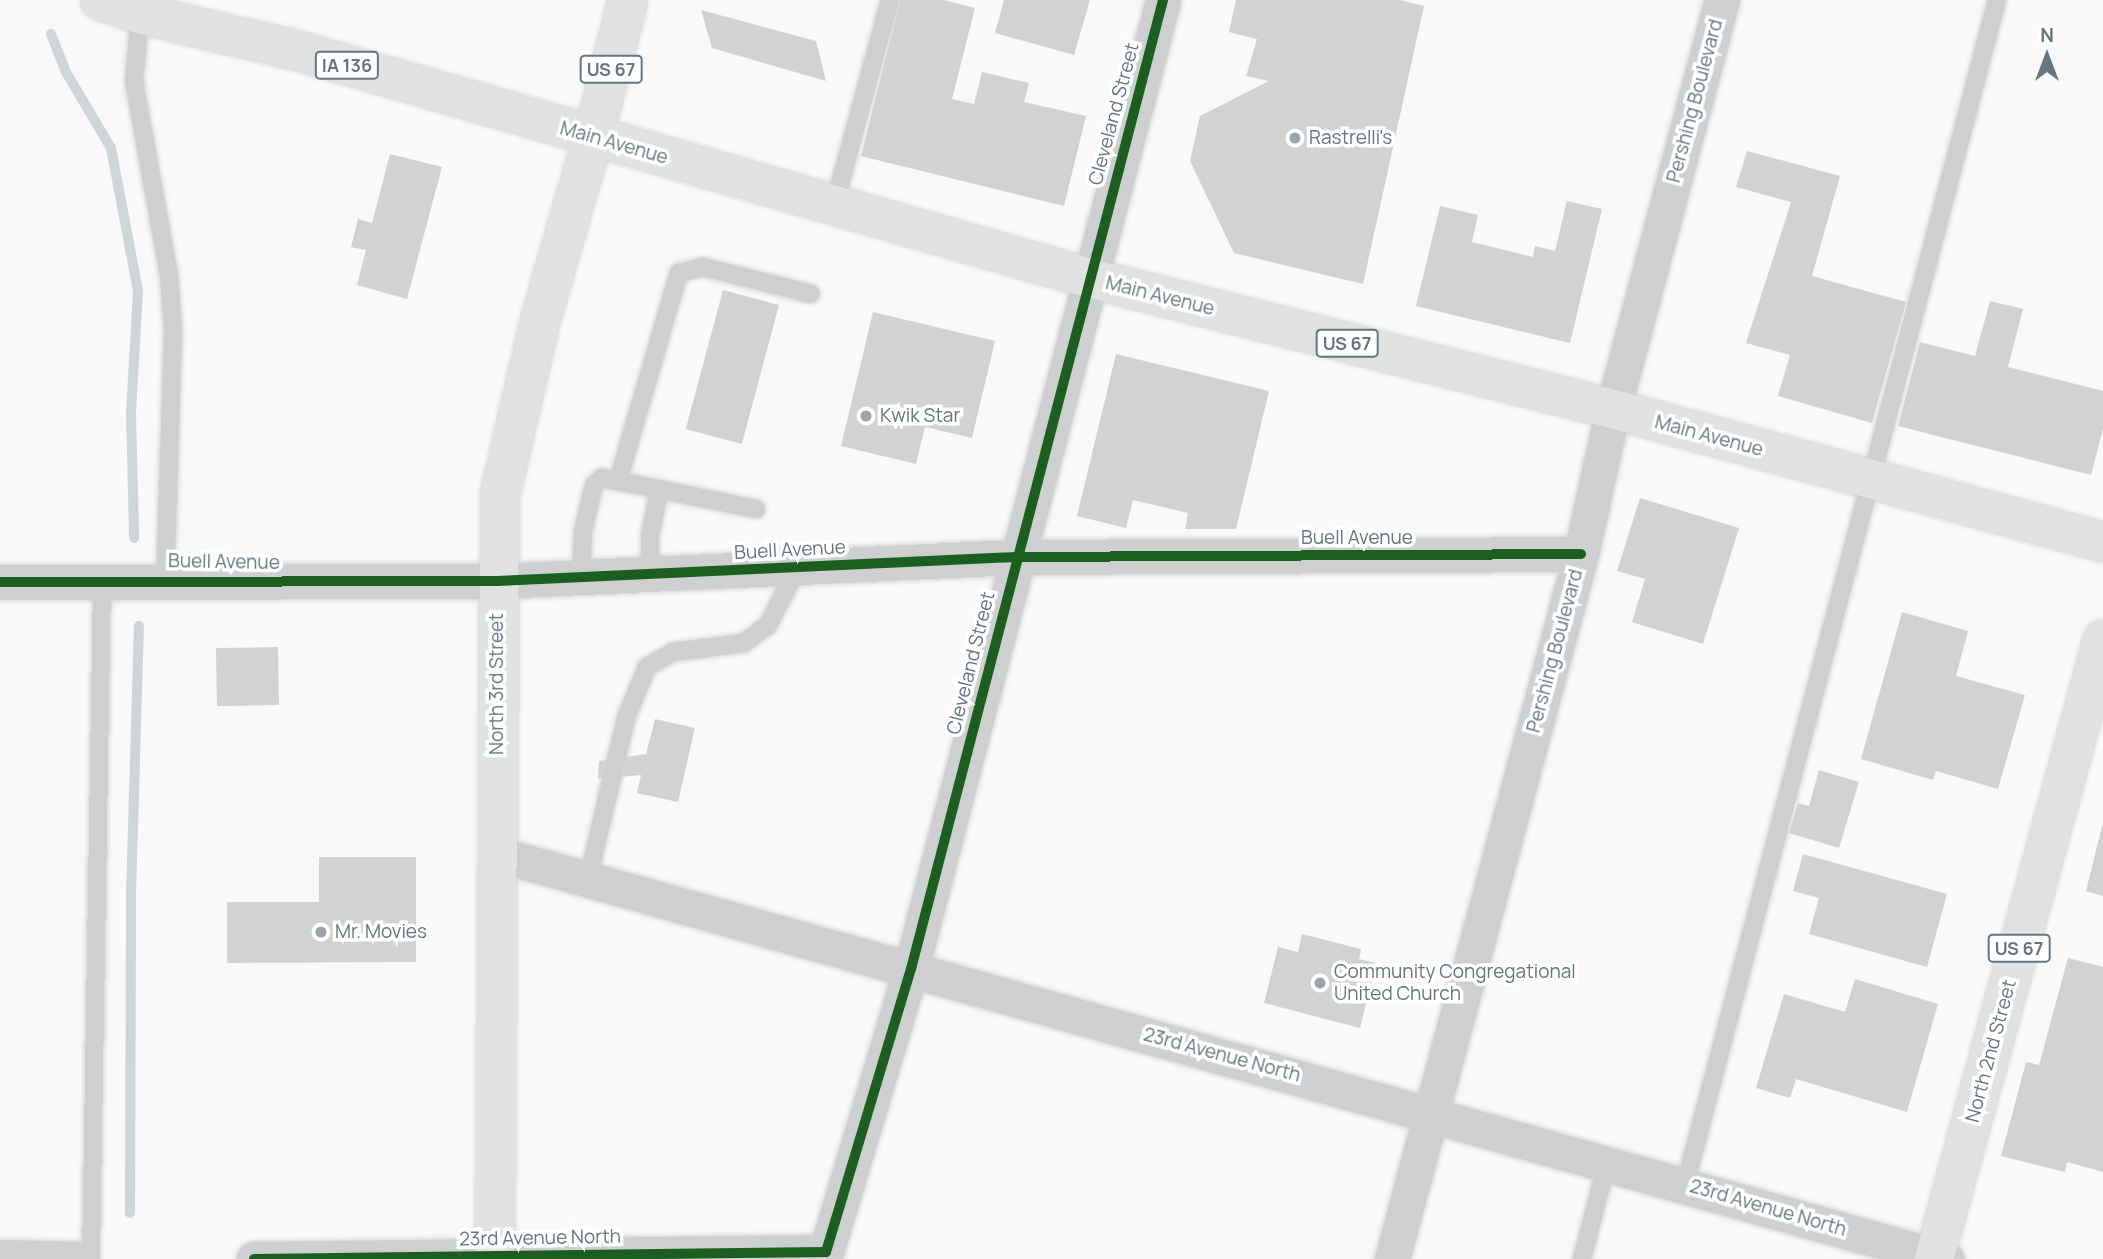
<!DOCTYPE html>
<style>
body{margin:0}
#map{position:relative;width:2103px;height:1259px;overflow:hidden;background:#f9f9f9;font-family:Manrope,sans-serif}
div>[style]{position:absolute}
.stream>*{height:10px;margin:-5px;padding:0 5px;transform-origin:5px;border-radius:5px;background:#ced6d9}
.building>*{inset:0;background:#d0d2d3;transform-origin:0 0}
.roads{filter:drop-shadow(0 0 2px #d5d6d7) drop-shadow(0 0 2px #d5d6d7)}
.lane>*{height:18px;margin:-9px;padding:0 9px;transform-origin:9px;border-radius:9px;background:#cecfd0}
.street>*{height:35px;margin:-17.5px;padding:0 17.5px;transform-origin:17.5px;border-radius:17.5px;background:#cecfd0}
.secondary>*{height:38px;margin:-19px;padding:0 19px;transform-origin:19px;border-radius:19px;background:#e1e2e2}
.primary>*{height:38px;margin:-19px;padding:0 19px;transform-origin:19px;border-radius:19px;background:#e1e2e2}
.cycleway>*{height:10px;margin:-5px;padding:0 5px;transform-origin:5px;border-radius:5px;background:#1b5e20}
.dots>*{width:19px;height:19px;translate:-50% -50%;box-sizing:border-box;border:4px solid #fff;border-radius:50%}
span{translate:-50% -50%;white-space:nowrap;text-align:center;line-height:1.15;-webkit-text-stroke:7px #fff;paint-order:stroke}
.shield-label span{padding:2px 5px;background:#fff;border:2px solid;border-radius:5px;-webkit-text-stroke-width:0}
.shield-label{font-size:18px;color:#657683;font-weight:700}
.street-label{font-size:19px;color:#657683}
.poi-label{font-size:19px;color:#657683}
.left{translate:0 -50%;text-align:left}
.north{position:absolute;left:2012px;top:21px;width:70px;height:70px;-webkit-text-stroke:5px #fff;paint-order:stroke;rotate:0deg;font-size:19px;font-weight:700;line-height:28px;text-align:center;color:#657683}
.north::after{content:'';display:block;margin:auto;width:24px;height:32px;background:#657683;clip-path:polygon(50% 0,100% 100%,50% 72%,0 100%)}
</style>
<div id="map">
<div class="stream">
<div style="left:51px;top:34px;width:41px;rotate:68.5deg"></div>
<div style="left:66px;top:72px;width:88px;rotate:59.4deg"></div>
<div style="left:111px;top:148px;width:146px;rotate:79.3deg"></div>
<div style="left:138px;top:291px;width:121px;rotate:93.3deg"></div>
<div style="left:131px;top:412px;width:126px;rotate:88.6deg"></div>
<div style="left:130px;top:1213px;width:319px;rotate:-89.8deg"></div>
<div style="left:131px;top:894px;width:268px;rotate:-88.3deg"></div>
</div>
<div class="building">
<div style="clip-path:polygon(900px 0,944px 0,975px 8px,952px 99px,974px 104px,982px 72px,1029px 83px,1024px 102px,1086px 116px,1064px 206px,861px 156px)"></div>
<div style="clip-path:polygon(1004px 0,1090px 0,1074px 55px,995px 33px)"></div>
<div style="clip-path:polygon(1236px 0,1400px 0,1424px 6px,1363px 284px,1234px 253px,1190px 161px,1200px 116px,1269px 81px,1246px 76px,1257px 39px,1229px 32px)"></div>
<div style="clip-path:polygon(701px 10px,816px 41px,826px 81px,712px 48px)"></div>
<div style="clip-path:polygon(1747px 151px,1840px 176px,1812px 276px,1906px 302px,1872px 423px,1778px 396px,1790px 355px,1746px 343px,1791px 202px,1736px 187px)"></div>
<div style="clip-path:polygon(390px 154px,442px 167px,407px 299px,357px 285px,366px 250px,351px 247px,358px 219px,372px 223px)"></div>
<div style="clip-path:polygon(1567px 201px,1602px 209px,1570px 343px,1416px 306px,1440px 206px,1478px 215px,1472px 242px,1533px 257px,1535px 246px,1555px 251px)"></div>
<div style="left:723px;top:290px;width:58px;height:144px;rotate:15deg"></div>
<div style="clip-path:polygon(1990px 301px,2023px 309px,2008px 367px,2103px 391px,2103px 429px,2091px 475px,1898px 426px,1920px 342px,1975px 356px)"></div>
<div style="clip-path:polygon(873px 312px,995px 341px,972px 438px,925px 427px,916px 464px,841px 446px)"></div>
<div style="clip-path:polygon(1116px 354px,1269px 391px,1236px 529px,1185px 529px,1188px 513px,1133px 500px,1126px 528px,1077px 516px)"></div>
<div style="clip-path:polygon(1640px 498px,1739px 528px,1703px 644px,1632px 622px,1645px 579px,1617px 571px)"></div>
<div style="clip-path:polygon(1902px 612px,1968px 631px,1956px 676px,2025px 695px,1998px 789px,1936px 771px,1933px 780px,1861px 759px)"></div>
<div style="left:278px;top:647px;width:58px;height:62px;rotate:89deg"></div>
<div style="clip-path:polygon(655px 719px,695px 728px,678px 802px,637px 793px,641px 775px,598px 779px,599px 761px,646px 754px)"></div>
<div style="clip-path:polygon(1819px 770px,1859px 782px,1839px 848px,1789px 833px,1798px 803px,1809px 806px)"></div>
<div style="clip-path:polygon(2102px 826px,2103px 827px,2103px 896px,2086px 891px)"></div>
<div style="clip-path:polygon(1803px 854px,1947px 894px,1927px 967px,1809px 934px,1819px 898px,1793px 891px)"></div>
<div style="clip-path:polygon(319px 857px,416px 857px,416px 962px,227px 963px,227px 902px,319px 902px)"></div>
<div style="clip-path:polygon(1302px 934px,1361px 949px,1359px 959px,1376px 963px,1360px 1028px,1264px 1003px,1278px 947px,1298px 952px)"></div>
<div style="clip-path:polygon(2068px 958px,2103px 967px,2103px 1172px,2067px 1162px,2065px 1172px,2001px 1156px,2026px 1062px,2039px 1065px)"></div>
<div style="clip-path:polygon(1855px 979px,1938px 1004px,1907px 1112px,1796px 1079px,1790px 1098px,1756px 1088px,1784px 994px,1845px 1012px)"></div>
</div>
<div class="roads">
<div class="lane">
<div style="left:140px;top:14px;width:67px;rotate:95.1deg"></div>
<div style="left:134px;top:81px;width:198px;rotate:79.8deg"></div>
<div style="left:169px;top:276px;width:55px;rotate:85.8deg"></div>
<div style="left:173px;top:331px;width:248px;rotate:91.8deg"></div>
<div style="left:834px;top:206px;width:213px;rotate:-74.8deg"></div>
<div style="left:756px;top:509px;width:141px;rotate:-168.5deg"></div>
<div style="left:618px;top:481px;width:217px;rotate:-73.7deg"></div>
<div style="left:679px;top:273px;width:25px;rotate:-14deg"></div>
<div style="left:703px;top:267px;width:111px;rotate:14deg"></div>
<div style="left:650px;top:574px;width:38px;rotate:-90deg"></div>
<div style="left:650px;top:536px;width:46px;rotate:-78.7deg"></div>
<div style="left:581px;top:577px;width:46px;rotate:-87.5deg"></div>
<div style="left:583px;top:531px;width:47px;rotate:-76.6deg"></div>
<div style="left:594px;top:485px;width:11px;rotate:-41deg"></div>
<div style="left:602px;top:478px;width:16px;rotate:11deg"></div>
<div style="left:588px;top:879px;width:165px;rotate:-76.7deg"></div>
<div style="left:626px;top:718px;width:55px;rotate:-67.6deg"></div>
<div style="left:647px;top:667px;width:30px;rotate:-30deg"></div>
<div style="left:673px;top:652px;width:72px;rotate:-7.2deg"></div>
<div style="left:744px;top:643px;width:30px;rotate:-37deg"></div>
<div style="left:768px;top:625px;width:65px;rotate:-62.7deg"></div>
<div style="left:1685px;top:1185px;width:1225px;rotate:-75.25deg"></div>
<div style="left:91px;top:1259px;width:679px;rotate:-89.07deg"></div>
<div style="left:1582px;top:1259px;width:100px;rotate:-75.5deg"></div>
</div>
<div class="street">
<div style="left:0;top:582px;width:497px;rotate:-0.1deg"></div>
<div style="left:497px;top:581px;width:520px;rotate:-2.65deg"></div>
<div style="left:1016px;top:557px;width:565px;rotate:-0.3deg"></div>
<div style="left:497px;top:854px;width:1505px;rotate:15.62deg"></div>
<div style="left:0;top:1257px;width:78px;rotate:1.5deg"></div>
<div style="left:254px;top:1259px;width:572px;rotate:-0.7deg"></div>
<div style="left:826px;top:1252px;width:295px;rotate:-73.3deg"></div>
<div style="left:911px;top:969px;width:1001px;rotate:-75.42deg"></div>
<div style="left:1392px;top:1259px;width:730px;rotate:-74.99deg"></div>
<div style="left:1581px;top:554px;width:148px;rotate:-77.6deg"></div>
<div style="left:1613px;top:409px;width:423px;rotate:-75.1deg"></div>
</div>
<div class="secondary">
<div style="left:495px;top:1259px;width:764px;rotate:-89.63deg"></div>
<div style="left:500px;top:495px;width:182px;rotate:-77deg"></div>
<div style="left:541px;top:318px;width:187px;rotate:-73.9deg"></div>
</div>
<div class="primary">
<div style="left:100px;top:0;width:42px;rotate:19.3deg"></div>
<div style="left:140px;top:14px;width:155px;rotate:13.1deg"></div>
<div style="left:291px;top:49px;width:830px;rotate:16.01deg"></div>
<div style="left:1089px;top:278px;width:540px;rotate:14.04deg"></div>
<div style="left:1613px;top:409px;width:508px;rotate:15.19deg"></div>
<div style="left:593px;top:138px;width:142px;rotate:-75.8deg"></div>
<div style="left:1934px;top:1259px;width:642px;rotate:-74.73deg"></div>
</div>
</div>
<div class="cycleway">
<div style="left:0;top:582px;width:497px;rotate:-0.1deg"></div>
<div style="left:497px;top:581px;width:520px;rotate:-2.65deg"></div>
<div style="left:1016px;top:557px;width:565px;rotate:-0.3deg"></div>
<div style="left:254px;top:1259px;width:572px;rotate:-0.7deg"></div>
<div style="left:826px;top:1252px;width:295px;rotate:-73.3deg"></div>
<div style="left:911px;top:969px;width:1001px;rotate:-75.42deg"></div>
</div>
<div class="dots">
<div style="left:1295px;top:138px;background:#99a4ac"></div>
<div style="left:866px;top:416px;background:#99a4ac"></div>
<div style="left:321px;top:932px;background:#99a4ac"></div>
<div style="left:1320px;top:983px;background:#99a4ac"></div>
</div>
<div class="shield-label">
<span style="left:347px;top:65px">IA 136</span>
<span style="left:611px;top:69px">US 67</span>
<span style="left:1347px;top:343px">US 67</span>
<span style="left:2019px;top:948px">US 67</span>
</div>
<div class="street-label">
<span style="left:1695px;top:101px;rotate:-75deg">Pershing Boulevard</span>
<span style="left:1114px;top:114px;rotate:-75deg">Cleveland Street</span>
<span style="left:614px;top:143px;rotate:16deg">Main Avenue</span>
<span style="left:1160px;top:296px;rotate:14deg">Main Avenue</span>
<span style="left:1709px;top:436px;rotate:15deg">Main Avenue</span>
<span style="left:1357px;top:538px">Buell Avenue</span>
<span style="left:790px;top:550px;rotate:-3deg">Buell Avenue</span>
<span style="left:224px;top:562px;rotate:1deg">Buell Avenue</span>
<span style="left:1555px;top:651px;rotate:-75deg">Pershing Boulevard</span>
<span style="left:971px;top:663px;rotate:-76deg">Cleveland Street</span>
<span style="left:497px;top:684px;rotate:-90deg">North 3rd Street</span>
<span style="left:1991px;top:1051px;rotate:-75deg">North 2nd Street</span>
<span style="left:1222px;top:1055px;rotate:15deg">23rd Avenue North</span>
<span style="left:1768px;top:1208px;rotate:16deg">23rd Avenue North</span>
<span style="left:540px;top:1238px;rotate:-1deg">23rd Avenue North</span>
</div>
<div class="poi-label">
<span class="left" style="left:1309px;top:138px">Rastrelli's</span>
<span class="left" style="left:880px;top:416px">Kwik Star</span>
<span class="left" style="left:335px;top:932px">Mr. Movies</span>
<span class="left" style="left:1334px;top:983px">Community Congregational<br>United Church</span>
</div>
<div class="north">N</div>
</div>
